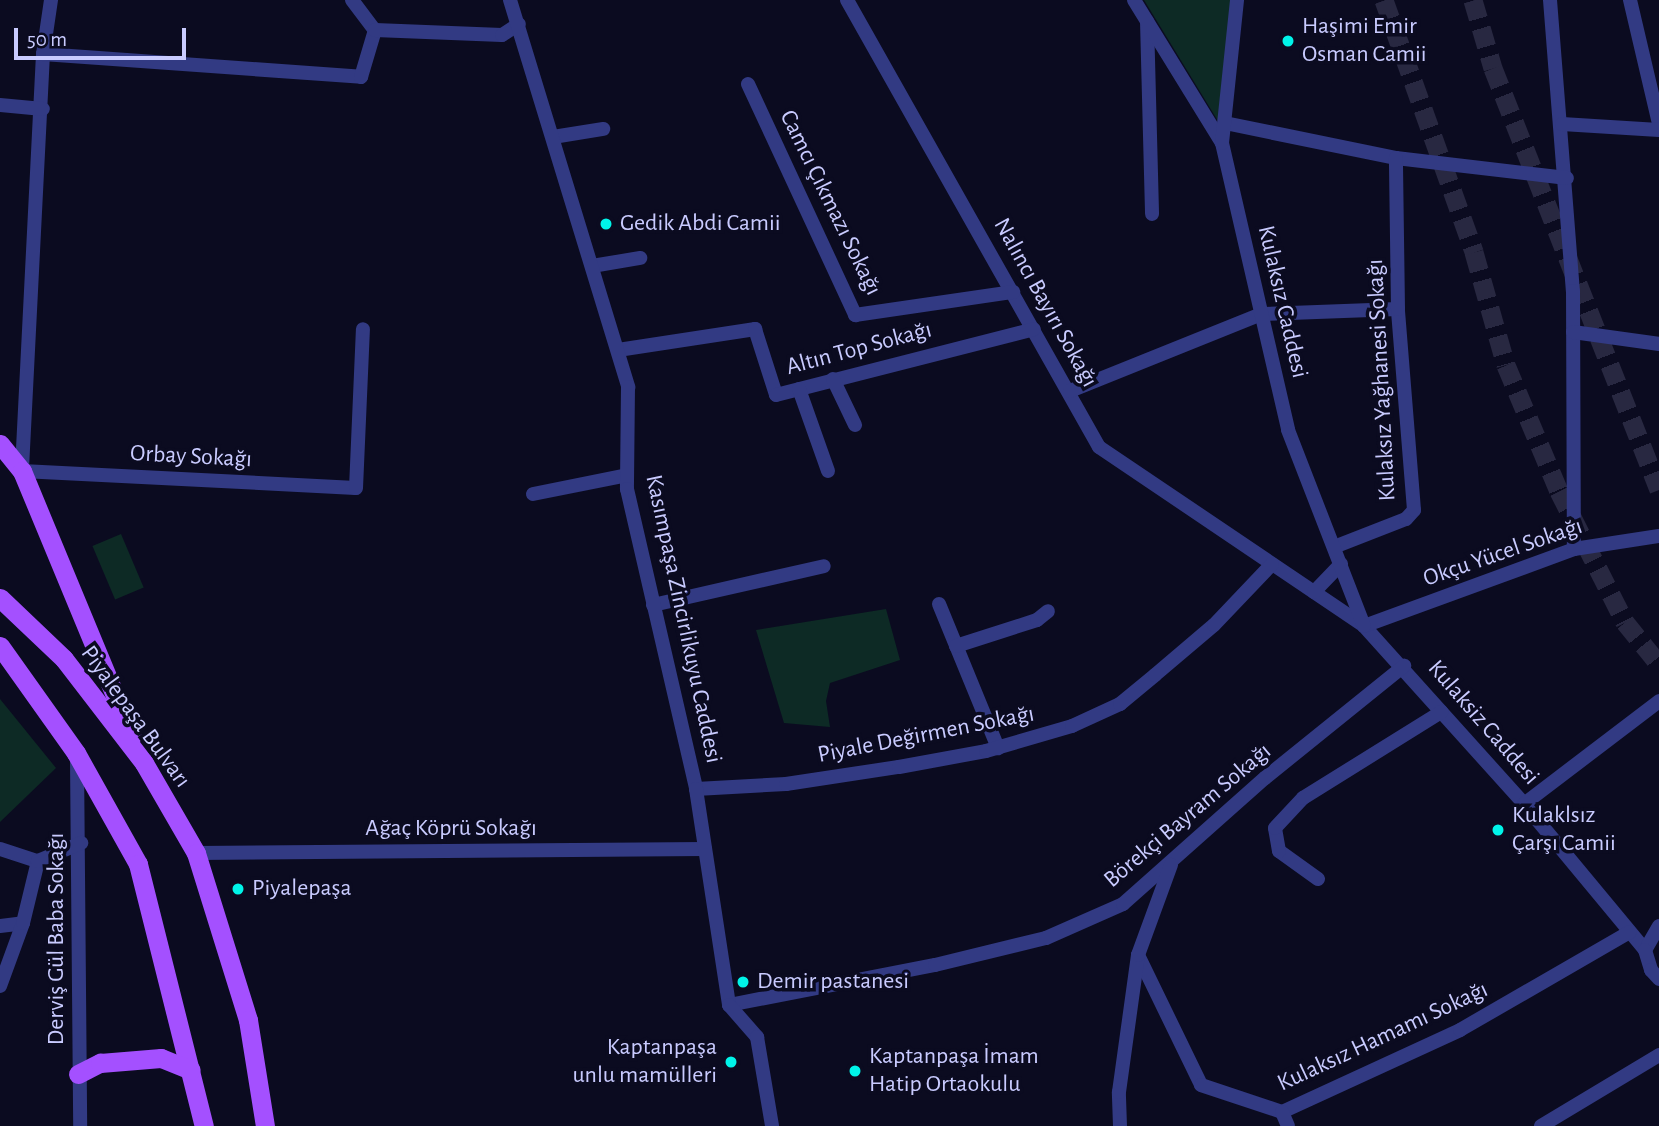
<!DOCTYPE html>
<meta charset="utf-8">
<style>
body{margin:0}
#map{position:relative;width:1659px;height:1126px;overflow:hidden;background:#0b0b20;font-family:"Alegreya Sans",sans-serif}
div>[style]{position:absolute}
.green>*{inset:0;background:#0d2a25;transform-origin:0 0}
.primary-tunnel>*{height:19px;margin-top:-9.5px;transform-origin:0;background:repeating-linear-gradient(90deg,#282841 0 19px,transparent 0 29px)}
.minor>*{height:14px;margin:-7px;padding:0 7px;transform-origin:7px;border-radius:7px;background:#323a83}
.tertiary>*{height:14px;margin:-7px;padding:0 7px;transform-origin:7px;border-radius:7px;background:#323a83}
.primary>*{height:19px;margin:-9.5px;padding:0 9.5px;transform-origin:9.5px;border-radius:9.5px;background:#a450ff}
.dots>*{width:19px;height:19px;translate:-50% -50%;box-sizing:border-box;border:4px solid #0b0b20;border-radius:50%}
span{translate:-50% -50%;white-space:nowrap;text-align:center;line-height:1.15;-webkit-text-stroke:7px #0b0b20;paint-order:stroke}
.poi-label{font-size:24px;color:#c9cbff}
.left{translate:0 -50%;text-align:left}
.right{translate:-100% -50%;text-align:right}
.street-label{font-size:24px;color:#c9cbff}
.scale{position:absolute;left:14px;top:28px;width:172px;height:32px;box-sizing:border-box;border:4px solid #c9cbff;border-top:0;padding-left:9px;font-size:21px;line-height:24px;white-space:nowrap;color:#c9cbff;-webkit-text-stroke:5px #0b0b20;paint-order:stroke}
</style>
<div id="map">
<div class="green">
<div style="clip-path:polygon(1144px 0,1232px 0,1218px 121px)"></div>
<div style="left:121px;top:534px;width:58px;height:31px;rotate:67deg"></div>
<div style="clip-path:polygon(886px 609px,900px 660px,830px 683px,826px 701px,830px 727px,784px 723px,756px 630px)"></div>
<div style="clip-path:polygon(0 699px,56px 768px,0 822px)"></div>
</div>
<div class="primary-tunnel">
<div style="left:1384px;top:0;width:268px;rotate:70.3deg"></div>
<div style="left:1474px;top:252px;width:117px;rotate:74.2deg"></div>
<div style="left:1506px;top:365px;width:137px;rotate:67.2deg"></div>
<div style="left:1559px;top:491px;width:147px;rotate:63.3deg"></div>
<div style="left:1625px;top:622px;width:54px;rotate:51deg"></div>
<div style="left:1473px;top:0;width:71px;rotate:73.6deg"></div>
<div style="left:1493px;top:68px;width:453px;rotate:68.5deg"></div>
</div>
<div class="minor">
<div style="left:51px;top:0;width:55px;rotate:98.4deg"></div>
<div style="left:43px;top:54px;width:418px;rotate:92.9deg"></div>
<div style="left:22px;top:471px;width:334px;rotate:2.9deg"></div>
<div style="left:356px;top:488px;width:159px;rotate:-87.5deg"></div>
<div style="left:352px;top:0;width:38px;rotate:53deg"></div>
<div style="left:847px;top:0;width:513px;rotate:60.59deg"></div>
<div style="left:1099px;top:447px;width:320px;rotate:34deg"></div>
<div style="left:1364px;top:626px;width:239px;rotate:48deg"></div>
<div style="left:1524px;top:804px;width:190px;rotate:50.3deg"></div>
<div style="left:1550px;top:0;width:292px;rotate:85.5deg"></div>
<div style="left:1573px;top:291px;width:258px;rotate:89.8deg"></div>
<div style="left:1630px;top:0;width:127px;rotate:76.8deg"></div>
<div style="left:1147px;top:21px;width:193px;rotate:88.5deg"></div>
<div style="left:43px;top:54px;width:319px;rotate:4.1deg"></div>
<div style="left:361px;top:77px;width:49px;rotate:-73.4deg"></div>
<div style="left:375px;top:30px;width:127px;rotate:2.3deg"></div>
<div style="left:502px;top:35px;width:20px;rotate:-33deg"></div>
<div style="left:748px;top:84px;width:255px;rotate:65.1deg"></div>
<div style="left:855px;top:315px;width:160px;rotate:-8.3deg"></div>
<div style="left:0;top:105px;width:43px;rotate:5.3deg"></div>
<div style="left:1225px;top:123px;width:175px;rotate:11.6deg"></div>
<div style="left:1396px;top:158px;width:172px;rotate:6.7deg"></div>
<div style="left:1562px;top:124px;width:97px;rotate:3.5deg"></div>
<div style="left:553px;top:137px;width:51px;rotate:-9.1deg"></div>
<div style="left:592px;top:266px;width:49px;rotate:-9.5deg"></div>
<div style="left:1573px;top:332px;width:87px;rotate:7.9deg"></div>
<div style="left:618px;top:350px;width:139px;rotate:-8.7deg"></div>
<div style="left:755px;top:329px;width:69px;rotate:72.3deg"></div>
<div style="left:776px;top:395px;width:266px;rotate:-14.3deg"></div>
<div style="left:833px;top:379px;width:51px;rotate:64.4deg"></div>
<div style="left:799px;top:389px;width:87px;rotate:70.5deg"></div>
<div style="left:1070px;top:391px;width:207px;rotate:-21.9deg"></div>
<div style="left:1262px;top:314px;width:136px;rotate:-2.1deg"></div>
<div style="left:533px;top:494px;width:96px;rotate:-11.4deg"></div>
<div style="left:1334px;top:547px;width:77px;rotate:-21.3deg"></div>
<div style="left:1406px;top:519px;width:12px;rotate:-48deg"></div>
<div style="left:1414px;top:510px;width:202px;rotate:-94.6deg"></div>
<div style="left:1398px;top:309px;width:151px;rotate:-90.8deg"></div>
<div style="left:1314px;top:592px;width:39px;rotate:-46deg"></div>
<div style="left:939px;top:604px;width:156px;rotate:67.7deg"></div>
<div style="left:653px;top:605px;width:175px;rotate:-12.8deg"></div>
<div style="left:1364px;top:626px;width:224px;rotate:-20.1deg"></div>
<div style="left:1574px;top:549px;width:86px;rotate:-8.7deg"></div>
<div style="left:956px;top:646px;width:85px;rotate:-17.8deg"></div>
<div style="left:1037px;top:620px;width:14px;rotate:-39deg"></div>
<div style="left:77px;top:760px;width:366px;rotate:89.5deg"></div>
<div style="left:696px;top:789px;width:90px;rotate:-3.2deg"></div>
<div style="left:786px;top:784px;width:114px;rotate:-8.6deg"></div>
<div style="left:899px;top:767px;width:88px;rotate:-10.4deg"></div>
<div style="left:986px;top:751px;width:90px;rotate:-16.2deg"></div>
<div style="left:1072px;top:726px;width:53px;rotate:-24.6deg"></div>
<div style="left:1120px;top:704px;width:45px;rotate:-39.6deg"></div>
<div style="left:1155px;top:675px;width:77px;rotate:-40.3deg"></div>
<div style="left:1214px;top:625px;width:84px;rotate:-46.4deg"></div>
<div style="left:1524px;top:804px;width:170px;rotate:-37.3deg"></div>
<div style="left:0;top:849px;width:40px;rotate:18deg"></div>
<div style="left:196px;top:853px;width:509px;rotate:-0.45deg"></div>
<div style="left:1318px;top:879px;width:48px;rotate:-144.3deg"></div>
<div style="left:1279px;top:851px;width:23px;rotate:-100deg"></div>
<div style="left:1275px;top:828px;width:41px;rotate:-47deg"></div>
<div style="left:1303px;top:798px;width:163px;rotate:-31.9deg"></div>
<div style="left:0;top:926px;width:23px;rotate:-7deg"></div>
<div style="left:1659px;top:926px;width:28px;rotate:120deg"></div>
<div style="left:1645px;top:950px;width:21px;rotate:73deg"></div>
<div style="left:1651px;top:970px;width:12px;rotate:48deg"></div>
<div style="left:1138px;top:955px;width:144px;rotate:64.1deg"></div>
<div style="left:1201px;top:1085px;width:85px;rotate:18.4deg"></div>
<div style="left:1282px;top:1112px;width:196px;rotate:-24.7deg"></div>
<div style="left:1460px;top:1030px;width:196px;rotate:-30deg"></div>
<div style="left:0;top:986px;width:67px;rotate:-69.9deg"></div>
<div style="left:23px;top:923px;width:64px;rotate:-76.4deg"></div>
<div style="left:38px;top:861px;width:47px;rotate:-22.7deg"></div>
<div style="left:729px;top:1005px;width:210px;rotate:-11deg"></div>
<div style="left:935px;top:965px;width:114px;rotate:-13.7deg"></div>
<div style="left:1046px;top:938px;width:84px;rotate:-23.8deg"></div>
<div style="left:1123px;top:904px;width:190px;rotate:-41.6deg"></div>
<div style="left:1265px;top:778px;width:179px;rotate:-38.9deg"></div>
<div style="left:1282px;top:1112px;width:15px;rotate:67deg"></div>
<div style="left:1120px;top:1126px;width:34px;rotate:-92deg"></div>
<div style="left:1119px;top:1092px;width:138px;rotate:-82.1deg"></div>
<div style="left:1138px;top:955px;width:96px;rotate:-69.9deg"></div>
<div style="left:1541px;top:1126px;width:138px;rotate:-31deg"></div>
</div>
<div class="tertiary">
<div style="left:510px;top:0;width:405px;rotate:73deg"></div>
<div style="left:628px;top:387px;width:102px;rotate:90.6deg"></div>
<div style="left:627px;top:489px;width:308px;rotate:77deg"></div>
<div style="left:696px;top:789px;width:219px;rotate:81.3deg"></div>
<div style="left:729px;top:1005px;width:43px;rotate:48.8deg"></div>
<div style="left:757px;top:1037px;width:90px;rotate:80.4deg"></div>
<div style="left:1134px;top:0;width:168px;rotate:58.4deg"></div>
<div style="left:1222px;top:143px;width:294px;rotate:77deg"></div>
<div style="left:1288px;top:430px;width:210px;rotate:68.8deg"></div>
<div style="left:1222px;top:143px;width:144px;rotate:-84deg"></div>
</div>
<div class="primary">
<div style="left:0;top:444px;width:35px;rotate:51deg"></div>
<div style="left:22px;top:471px;width:287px;rotate:67.5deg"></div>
<div style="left:0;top:598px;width:88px;rotate:43.6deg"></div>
<div style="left:64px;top:659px;width:131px;rotate:52.4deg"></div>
<div style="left:144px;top:763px;width:104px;rotate:60deg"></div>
<div style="left:196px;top:853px;width:175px;rotate:72.7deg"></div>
<div style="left:248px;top:1020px;width:107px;rotate:80.9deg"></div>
<div style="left:0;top:646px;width:131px;rotate:54.6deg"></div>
<div style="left:76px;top:753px;width:127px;rotate:60.8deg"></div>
<div style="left:138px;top:864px;width:270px;rotate:75.9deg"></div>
<div style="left:78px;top:1074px;width:25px;rotate:-27deg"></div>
<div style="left:100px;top:1063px;width:61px;rotate:-4.7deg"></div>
<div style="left:161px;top:1058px;width:32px;rotate:22deg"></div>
</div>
<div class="dots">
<div style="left:1288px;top:41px;background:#00f4e9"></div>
<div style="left:606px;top:224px;background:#00f4e9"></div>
<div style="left:1498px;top:830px;background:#00f4e9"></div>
<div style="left:238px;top:889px;background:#00f4e9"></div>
<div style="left:743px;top:982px;background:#00f4e9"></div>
<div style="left:731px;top:1062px;background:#00f4e9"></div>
<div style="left:855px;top:1071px;background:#00f4e9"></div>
</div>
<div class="poi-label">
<span class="left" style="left:1302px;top:41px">Haşimi Emir<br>Osman Camii</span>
<span class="left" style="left:620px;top:224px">Gedik Abdi Camii</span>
<span class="left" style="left:1512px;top:830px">Kulaklsız<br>Çarşı Camii</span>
<span class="left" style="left:252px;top:889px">Piyalepaşa</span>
<span class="left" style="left:757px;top:982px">Demir pastanesi</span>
<span class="right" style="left:717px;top:1062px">Kaptanpaşa<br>unlu mamülleri</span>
<span class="left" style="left:869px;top:1071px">Kaptanpaşa İmam<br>Hatip Ortaokulu</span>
</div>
<div class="street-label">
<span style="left:830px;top:203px;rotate:64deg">Camcı Çıkmazı Sokağı</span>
<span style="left:1282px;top:302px;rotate:77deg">Kulaksız Caddesi</span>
<span style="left:1045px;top:303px;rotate:61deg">Nalıncı Bayırı Sokağı</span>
<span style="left:859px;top:349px;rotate:-15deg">Altın Top Sokağı</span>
<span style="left:1382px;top:380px;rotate:-93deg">Kulaksız Yağhanesi Sokağı</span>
<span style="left:191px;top:457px;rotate:3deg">Orbay Sokağı</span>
<span style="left:1503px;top:553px;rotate:-19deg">Okçu Yücel Sokağı</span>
<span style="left:683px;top:619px;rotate:78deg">Kasımpaşa Zincirlikuyu Caddesi</span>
<span style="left:135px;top:717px;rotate:54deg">Piyalepaşa Bulvarı</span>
<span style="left:1483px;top:723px;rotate:49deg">Kulaksiz Caddesi</span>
<span style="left:926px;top:735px;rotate:-11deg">Piyale Değirmen Sokağı</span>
<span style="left:1188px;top:816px;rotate:-40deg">Börekçi Bayram Sokağı</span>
<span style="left:451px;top:829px">Ağaç Köprü Sokağı</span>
<span style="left:57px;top:939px;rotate:-90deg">Derviş Gül Baba Sokağı</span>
<span style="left:1383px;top:1037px;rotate:-25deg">Kulaksız Hamamı Sokağı</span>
</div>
<div class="scale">50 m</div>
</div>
